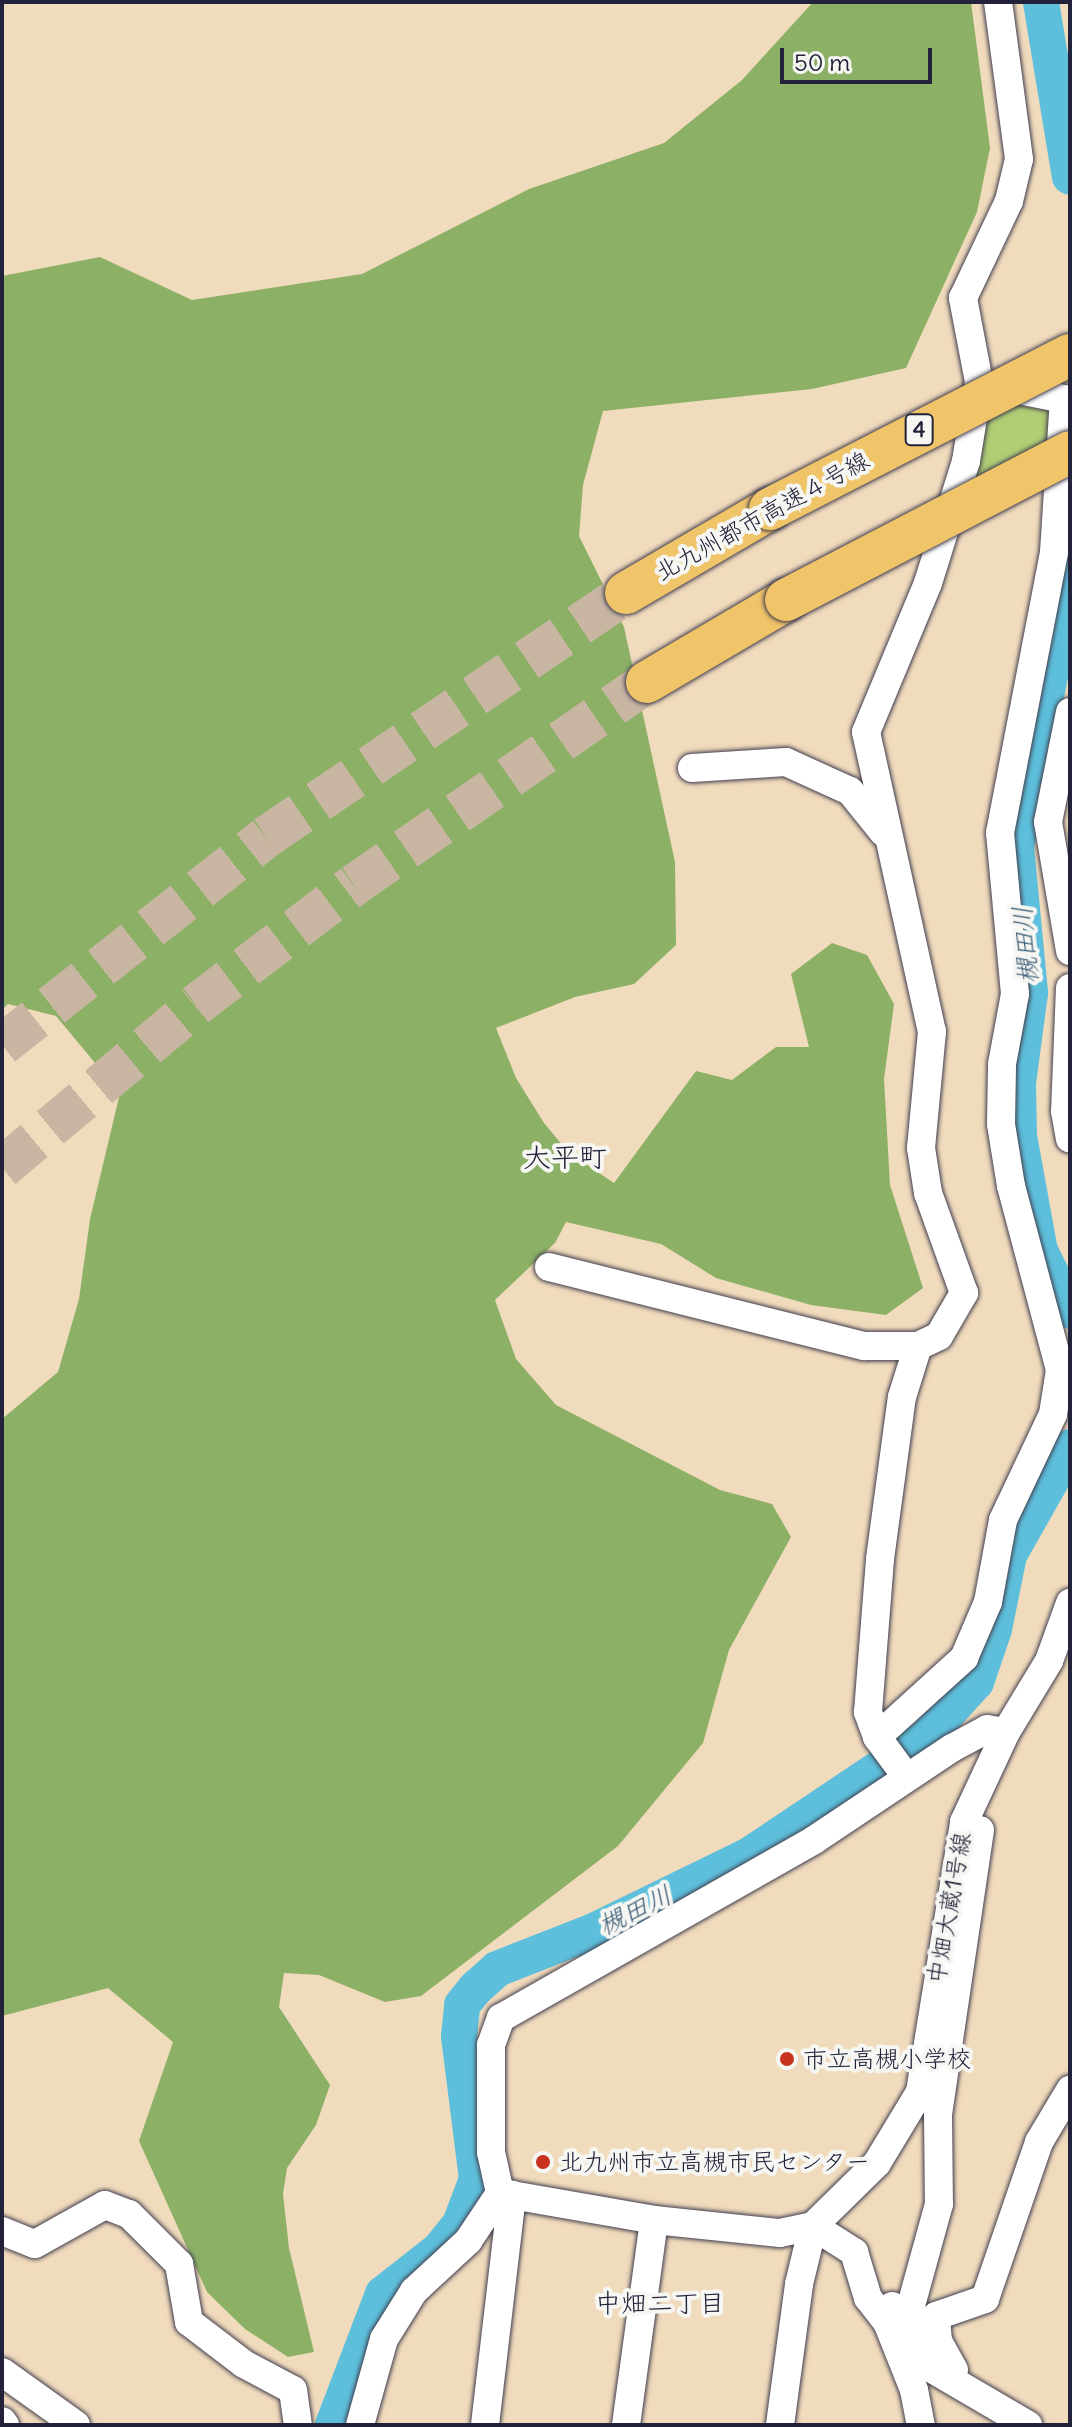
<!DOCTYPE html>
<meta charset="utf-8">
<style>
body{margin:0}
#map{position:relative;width:1072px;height:2427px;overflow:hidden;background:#f1dbbd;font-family:Delius,"Klee One",sans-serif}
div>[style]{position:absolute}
.green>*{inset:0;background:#b1ce75}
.forest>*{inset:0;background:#8cb166}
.river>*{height:36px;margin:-18px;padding:0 18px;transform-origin:18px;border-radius:18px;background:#5dbfdb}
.highway-tunnel>*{height:42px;margin-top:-21px;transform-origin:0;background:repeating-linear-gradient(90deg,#c8b6a3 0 42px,transparent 0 63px)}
.roads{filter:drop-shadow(0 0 2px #413e4e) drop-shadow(0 0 2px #413e4e)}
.minor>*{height:28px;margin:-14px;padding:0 14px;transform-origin:14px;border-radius:14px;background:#fff}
.highway>*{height:42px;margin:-21px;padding:0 21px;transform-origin:21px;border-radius:21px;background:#f0c469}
.bridges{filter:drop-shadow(0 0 2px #413e4e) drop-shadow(0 0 2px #413e4e)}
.highway-bridge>*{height:42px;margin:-21px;padding:0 21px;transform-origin:21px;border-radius:21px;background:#f0c469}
.dots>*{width:22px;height:22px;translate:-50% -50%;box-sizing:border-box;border:4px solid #f6f6f2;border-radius:50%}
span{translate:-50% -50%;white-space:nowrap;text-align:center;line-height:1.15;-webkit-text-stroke:8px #f6f6f2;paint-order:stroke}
.shield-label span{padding:2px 6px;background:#f6f6f2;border:2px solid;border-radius:6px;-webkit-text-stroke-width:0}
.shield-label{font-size:22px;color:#22223b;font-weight:700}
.street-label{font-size:24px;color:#22223b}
.poi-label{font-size:24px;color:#22223b}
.left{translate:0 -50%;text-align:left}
.water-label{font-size:26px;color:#375973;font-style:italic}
.neighbourhood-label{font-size:26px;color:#22223b}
.quarter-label{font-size:28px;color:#22223b}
.frame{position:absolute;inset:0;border:4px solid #22223b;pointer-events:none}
.scale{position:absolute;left:780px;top:48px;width:152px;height:36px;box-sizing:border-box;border:4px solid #22223b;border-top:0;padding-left:10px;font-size:24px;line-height:28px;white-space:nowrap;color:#22223b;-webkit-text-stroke:6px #f6f6f2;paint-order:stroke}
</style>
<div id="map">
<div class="green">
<div style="clip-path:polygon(1014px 398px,1055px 414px,1055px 445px,965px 486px,987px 412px)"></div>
</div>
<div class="forest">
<div style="clip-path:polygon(813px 2px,971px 2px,990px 148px,977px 212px,906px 368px,812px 389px,603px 411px,583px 485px,579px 536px,624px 627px,675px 862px,676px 945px,634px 984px,575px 997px,496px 1028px,516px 1078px,544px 1123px,569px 1153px,614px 1183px,696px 1071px,732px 1080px,776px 1047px,809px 1047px,791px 974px,832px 943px,867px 955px,894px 1004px,884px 1079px,890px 1185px,923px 1288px,886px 1315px,811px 1305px,716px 1278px,661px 1244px,566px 1222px,555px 1243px,495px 1300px,516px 1359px,556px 1405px,720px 1490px,772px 1504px,791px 1537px,729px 1650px,703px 1743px,618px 1846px,421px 1996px,385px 2002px,319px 1975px,284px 1973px,279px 2007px,330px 2085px,316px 2125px,287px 2168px,283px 2194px,289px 2248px,314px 2352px,288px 2357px,245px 2329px,207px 2292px,139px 2141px,173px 2042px,108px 1988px,2px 2016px,2px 1419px,58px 1372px,79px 1299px,90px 1219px,120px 1093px,56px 1016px,8px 1004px,2px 1010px,2px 276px,100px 257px,192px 300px,362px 274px,529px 189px,664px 143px,742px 80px)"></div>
</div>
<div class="river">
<div style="left:1041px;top:2px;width:177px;rotate:80.6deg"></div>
<div style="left:1070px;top:575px;width:277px;rotate:101.2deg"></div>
<div style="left:1016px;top:847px;width:147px;rotate:84.5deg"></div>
<div style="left:1030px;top:993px;width:91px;rotate:97.6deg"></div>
<div style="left:1018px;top:1083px;width:53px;rotate:88.9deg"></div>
<div style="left:1019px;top:1136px;width:117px;rotate:79.7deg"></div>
<div style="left:1040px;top:1251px;width:67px;rotate:63.4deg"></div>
<div style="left:333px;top:2425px;width:140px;rotate:-69.1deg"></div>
<div style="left:383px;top:2294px;width:71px;rotate:-38.2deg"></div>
<div style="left:439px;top:2250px;width:33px;rotate:-51deg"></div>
<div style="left:460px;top:2224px;width:48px;rotate:-69.3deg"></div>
<div style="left:477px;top:2179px;width:144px;rotate:-97.2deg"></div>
<div style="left:459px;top:2036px;width:31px;rotate:-84deg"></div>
<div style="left:462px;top:2005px;width:22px;rotate:-51deg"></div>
<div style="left:476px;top:1988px;width:28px;rotate:-42deg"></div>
<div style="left:497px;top:1969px;width:104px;rotate:-21.4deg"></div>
<div style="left:594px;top:1931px;width:171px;rotate:-26deg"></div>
<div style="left:748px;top:1856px;width:216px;rotate:-33.8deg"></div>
<div style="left:927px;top:1736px;width:73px;rotate:-47.8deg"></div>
<div style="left:976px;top:1682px;width:56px;rotate:-71.2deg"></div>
<div style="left:994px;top:1629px;width:76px;rotate:-78.5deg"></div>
<div style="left:1009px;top:1555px;width:124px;rotate:-60.5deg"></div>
</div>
<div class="highway-tunnel">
<div style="left:2px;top:1045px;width:336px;rotate:-38.2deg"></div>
<div style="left:266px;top:837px;width:435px;rotate:-34.1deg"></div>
<div style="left:2px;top:1168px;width:253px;rotate:-40deg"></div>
<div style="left:196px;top:1005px;width:198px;rotate:-37.2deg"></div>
<div style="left:354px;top:885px;width:356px;rotate:-34.7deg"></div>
</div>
<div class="roads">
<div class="minor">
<div style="left:1070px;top:712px;width:112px;rotate:101.3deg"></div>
<div style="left:1048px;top:822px;width:131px;rotate:80.3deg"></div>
<div style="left:692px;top:768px;width:94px;rotate:-3.7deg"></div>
<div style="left:786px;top:762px;width:70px;rotate:24.4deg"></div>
<div style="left:850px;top:791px;width:53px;rotate:51.2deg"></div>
<div style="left:1070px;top:988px;width:123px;rotate:92.3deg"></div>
<div style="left:1065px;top:1111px;width:28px;rotate:80deg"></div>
<div style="left:549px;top:1267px;width:325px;rotate:14.1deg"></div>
<div style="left:864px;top:1346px;width:54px"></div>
<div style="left:918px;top:1346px;width:23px;rotate:-25deg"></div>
<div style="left:939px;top:1336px;width:50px;rotate:-59.8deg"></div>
<div style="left:964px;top:1293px;width:106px;rotate:-109.8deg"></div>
<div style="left:928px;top:1193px;width:46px;rotate:-98.8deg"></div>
<div style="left:921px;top:1148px;width:117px;rotate:-84.6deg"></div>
<div style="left:932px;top:1032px;width:307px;rotate:-102.4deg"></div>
<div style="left:866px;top:732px;width:161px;rotate:-67.4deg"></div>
<div style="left:928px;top:583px;width:128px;rotate:-72.7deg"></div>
<div style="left:966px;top:461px;width:80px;rotate:-80.7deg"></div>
<div style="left:979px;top:382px;width:86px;rotate:-100.8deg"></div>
<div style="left:963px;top:298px;width:107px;rotate:-64.6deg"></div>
<div style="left:1009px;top:201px;width:43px;rotate:-76.6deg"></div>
<div style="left:1019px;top:159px;width:158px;rotate:-97.6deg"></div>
<div style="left:877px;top:1737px;width:118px;rotate:-42.2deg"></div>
<div style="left:964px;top:1658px;width:61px;rotate:-66.8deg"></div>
<div style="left:988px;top:1602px;width:83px;rotate:-79.6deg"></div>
<div style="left:1003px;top:1520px;width:117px;rotate:-64.7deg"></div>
<div style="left:1053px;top:1414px;width:45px;rotate:-81deg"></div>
<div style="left:1060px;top:1370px;width:190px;rotate:-104.9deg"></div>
<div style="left:1011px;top:1186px;width:63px;rotate:-99.2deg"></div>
<div style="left:1001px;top:1124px;width:60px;rotate:-89deg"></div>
<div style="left:1002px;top:1064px;width:71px;rotate:-79.5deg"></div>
<div style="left:1015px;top:994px;width:162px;rotate:-95.3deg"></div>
<div style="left:1000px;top:833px;width:286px;rotate:-79.1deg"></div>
<div style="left:1054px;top:552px;width:153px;rotate:-86.3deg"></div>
<div style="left:1064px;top:399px;width:62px;rotate:-168.9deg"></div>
<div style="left:905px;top:1775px;width:47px;rotate:-126.4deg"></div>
<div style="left:877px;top:1737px;width:27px;rotate:-110deg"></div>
<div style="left:868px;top:1712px;width:153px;rotate:-85.5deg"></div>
<div style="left:880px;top:1559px;width:163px;rotate:-82.3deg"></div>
<div style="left:902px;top:1397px;width:53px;rotate:-72.6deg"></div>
<div style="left:980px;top:1830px;width:287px;rotate:98.4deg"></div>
<div style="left:938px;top:2114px;width:90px;rotate:89.4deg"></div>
<div style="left:939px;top:2204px;width:109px;rotate:105.4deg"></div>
<div style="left:910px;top:2309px;width:21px;rotate:87deg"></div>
<div style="left:911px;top:2330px;width:46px;rotate:60.1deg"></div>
<div style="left:934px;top:2370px;width:109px;rotate:30.3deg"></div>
<div style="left:500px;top:2193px;width:42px;rotate:-102.4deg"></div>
<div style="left:491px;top:2152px;width:107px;rotate:-90deg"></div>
<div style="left:491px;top:2045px;width:29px;rotate:-70deg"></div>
<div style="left:501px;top:2018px;width:360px;rotate:-29.6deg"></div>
<div style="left:814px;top:1840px;width:166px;rotate:-33.7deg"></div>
<div style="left:952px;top:1748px;width:40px;rotate:-28deg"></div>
<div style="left:987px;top:1729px;width:19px;rotate:9deg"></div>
<div style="left:500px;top:2193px;width:156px;rotate:9.9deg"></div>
<div style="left:654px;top:2220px;width:127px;rotate:5.9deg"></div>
<div style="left:780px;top:2233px;width:34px;rotate:-12deg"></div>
<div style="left:813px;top:2226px;width:49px;rotate:32.4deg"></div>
<div style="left:854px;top:2252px;width:48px;rotate:73.1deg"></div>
<div style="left:868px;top:2298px;width:31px;rotate:52deg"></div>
<div style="left:2px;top:2231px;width:35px;rotate:22deg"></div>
<div style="left:35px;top:2244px;width:80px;rotate:-29.1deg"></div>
<div style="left:105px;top:2205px;width:26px;rotate:21deg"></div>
<div style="left:129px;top:2214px;width:71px;rotate:45deg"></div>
<div style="left:179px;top:2264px;width:59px;rotate:80.2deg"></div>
<div style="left:189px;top:2322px;width:69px;rotate:37.4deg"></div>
<div style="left:244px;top:2364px;width:55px;rotate:28deg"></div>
<div style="left:293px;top:2390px;width:35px;rotate:82deg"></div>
<div style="left:892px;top:2306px;width:17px;rotate:107deg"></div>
<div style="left:887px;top:2322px;width:73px;rotate:68.3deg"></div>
<div style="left:914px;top:2390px;width:36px;rotate:79deg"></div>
<div style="left:954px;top:2370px;width:33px;rotate:-119deg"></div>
<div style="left:938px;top:2341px;width:25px;rotate:-95deg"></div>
<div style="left:936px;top:2316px;width:52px;rotate:-19.1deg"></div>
<div style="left:985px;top:2299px;width:166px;rotate:-71deg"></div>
<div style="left:1039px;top:2142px;width:61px;rotate:-59.2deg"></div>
<div style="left:2px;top:2372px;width:91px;rotate:35.6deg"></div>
<div style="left:2px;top:2421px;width:5px;rotate:53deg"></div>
<div style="left:360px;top:2425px;width:89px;rotate:-74.4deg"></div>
<div style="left:384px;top:2339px;width:57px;rotate:-58deg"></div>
<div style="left:414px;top:2291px;width:74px;rotate:-42.8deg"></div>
<div style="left:468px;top:2241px;width:58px;rotate:-56.3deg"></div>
<div style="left:485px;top:2425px;width:232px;rotate:-83.3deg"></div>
<div style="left:626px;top:2425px;width:207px;rotate:-82.2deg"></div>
<div style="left:780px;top:2425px;width:142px;rotate:-82.3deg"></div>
<div style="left:799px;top:2284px;width:60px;rotate:-76.4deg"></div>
<div style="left:813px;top:2226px;width:90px;rotate:-44.5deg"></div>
<div style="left:877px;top:2163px;width:83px;rotate:-58.8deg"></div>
<div style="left:920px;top:2092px;width:274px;rotate:-80.7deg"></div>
<div style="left:964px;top:1822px;width:99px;rotate:-65deg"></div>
<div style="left:1006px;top:1732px;width:83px;rotate:-58.8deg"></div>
<div style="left:1049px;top:1661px;width:62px;rotate:-70.1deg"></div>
</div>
<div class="highway">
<div style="left:626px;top:593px;width:167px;rotate:-30.3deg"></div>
<div style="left:647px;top:682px;width:161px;rotate:-30.5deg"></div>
</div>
</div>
<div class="bridges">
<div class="highway-bridge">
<div style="left:770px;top:509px;width:337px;rotate:-27.2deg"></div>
<div style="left:786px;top:600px;width:320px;rotate:-27.5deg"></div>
</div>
</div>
<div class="dots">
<div style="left:787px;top:2059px;background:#c8321e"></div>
<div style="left:543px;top:2162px;background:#c8321e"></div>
</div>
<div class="shield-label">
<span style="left:919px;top:430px">4</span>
</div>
<div class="street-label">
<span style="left:762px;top:516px;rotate:-29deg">北九州都市高速４号線</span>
<span style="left:949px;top:1908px;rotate:-80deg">中畑大蔵1号線</span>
</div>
<div class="poi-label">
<span class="left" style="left:803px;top:2059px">市立高槻小学校</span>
<span class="left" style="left:559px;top:2162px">北九州市立高槻市民センター</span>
</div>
<div class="water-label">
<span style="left:1025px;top:945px;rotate:-95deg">槻田川</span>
<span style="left:635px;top:1910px;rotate:-26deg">槻田川</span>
</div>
<div class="neighbourhood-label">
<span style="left:660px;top:2303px">中畑二丁目</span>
</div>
<div class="quarter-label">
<span style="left:565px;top:1157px">大平町</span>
</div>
<div class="frame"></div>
<div class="scale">50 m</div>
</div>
